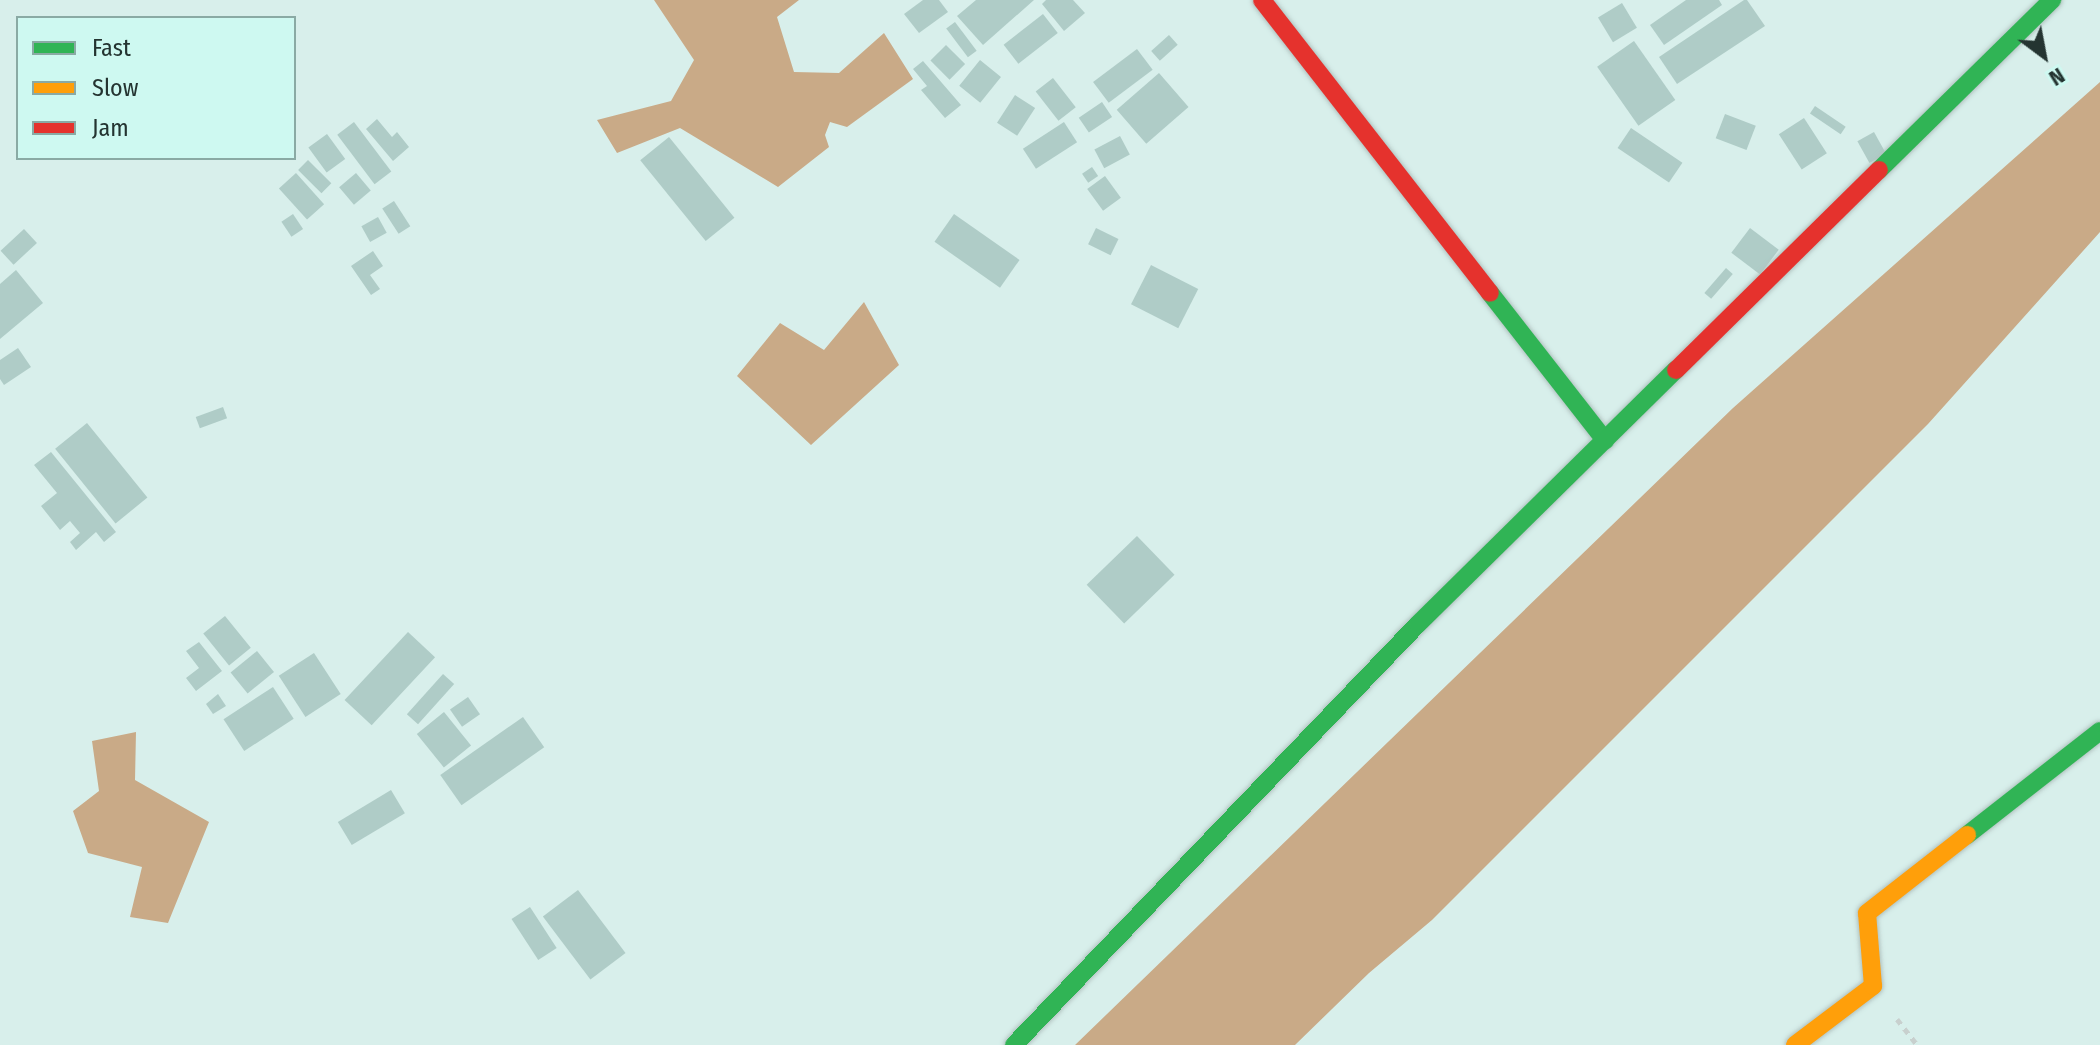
<!DOCTYPE html>
<style>
body{margin:0}
#map{position:relative;width:2100px;height:1045px;overflow:hidden;background:#d8efeb;font-family:"Fira Sans Condensed",sans-serif}
div>[style]{position:absolute}
.water>*{inset:0;background:#c9aa87}
.building>*{inset:0;background:#afccc7;transform-origin:0 0}
.path>*{height:5px;margin-top:-2.5px;transform-origin:0;background:repeating-linear-gradient(90deg,#c8d0ce 0 6px,transparent 0 12px)}
.roads{filter:drop-shadow(0 0 2px #b1c3c0) drop-shadow(0 0 2px #b1c3c0)}
.fast>*{height:18px;margin:-9px;padding:0 9px;transform-origin:9px;border-radius:9px;background:#30b455}
.slow>*{height:18px;margin:-9px;padding:0 9px;transform-origin:9px;border-radius:9px;background:#ff9f0a}
.jam>*{height:18px;margin:-9px;padding:0 9px;transform-origin:9px;border-radius:9px;background:#e5322d}
span{translate:-50% -50%;white-space:nowrap;text-align:center;line-height:1.15;-webkit-text-stroke:6px #cef9f1;paint-order:stroke}
.legend{position:absolute;left:16px;top:16px;width:280px;height:144px;box-sizing:border-box;background:#cef9f1;border:2px solid #8aaaa4;margin:0;padding:10px 14px;list-style:none;font-size:24px;color:#243431}
.legend li{display:flex;align-items:center;gap:16px;height:40px}
.legend b{width:40px;border:2px solid #8aaaa4}
.north{position:absolute;left:2004px;top:16px;width:80px;height:80px;-webkit-text-stroke:6px #cef9f1;paint-order:stroke;rotate:148deg;font-size:22px;font-weight:700;line-height:32px;text-align:center;color:#243431}
.north::after{content:'';display:block;margin:auto;width:28px;height:36px;background:#243431;clip-path:polygon(50% 0,100% 100%,50% 72%,0 100%)}
</style>
<div id="map">
<div class="water">
<div style="clip-path:polygon(654px 0,799px 0,777px 17px,794px 72px,839px 73px,884px 33px,913px 79px,847px 127px,830px 122px,825px 135px,829px 147px,778px 187px,680px 128px,617px 153px,597px 120px,671px 101px,694px 60px)"></div>
<div style="clip-path:polygon(2100px 82px,2100px 232px,1928px 424px,1432px 920px,1369px 973px,1295px 1045px,1075px 1045px,1733px 408px)"></div>
<div style="clip-path:polygon(864px 302px,899px 365px,811px 445px,737px 376px,780px 323px,824px 350px)"></div>
<div style="clip-path:polygon(136px 732px,135px 780px,209px 822px,168px 923px,130px 917px,142px 867px,88px 853px,73px 811px,99px 791px,92px 741px)"></div>
</div>
<div class="building">
<div style="clip-path:polygon(923px 0,939px 0,948px 12px,919px 33px,904px 14px)"></div>
<div style="clip-path:polygon(976px 0,1034px 0,983px 45px,957px 16px)"></div>
<div style="clip-path:polygon(1046px 0,1073px 0,1085px 13px,1064px 31px,1042px 4px)"></div>
<div style="clip-path:polygon(1686px 0,1719px 0,1722px 5px,1664px 45px,1650px 25px)"></div>
<div style="clip-path:polygon(1744px 0,1747px 0,1765px 26px,1677px 84px,1659px 57px)"></div>
<div style="left:1622px;top:3px;width:29px;height:28px;rotate:59deg"></div>
<div style="left:1043px;top:14px;width:24px;height:50px;rotate:52deg"></div>
<div style="left:955px;top:22px;width:36px;height:11px;rotate:53deg"></div>
<div style="left:1169px;top:35px;width:13px;height:24px;rotate:48deg"></div>
<div style="left:1634px;top:41px;width:72px;height:45px;rotate:55deg"></div>
<div style="left:946px;top:45px;width:27px;height:22px;rotate:45deg"></div>
<div style="left:1137px;top:49px;width:26px;height:55px;rotate:53deg"></div>
<div style="left:980px;top:60px;width:27px;height:33px;rotate:39deg"></div>
<div style="clip-path:polygon(923px 61px,961px 105px,945px 118px,921px 90px,927px 86px,913px 69px)"></div>
<div style="left:1159px;top:73px;width:45px;height:56px;rotate:49deg"></div>
<div style="left:1053px;top:78px;width:37px;height:22px;rotate:52deg"></div>
<div style="left:1015px;top:95px;width:24px;height:33px;rotate:33deg"></div>
<div style="left:1102px;top:102px;width:18px;height:28px;rotate:56deg"></div>
<div style="left:1815px;top:106px;width:37px;height:9px;rotate:34deg"></div>
<div style="left:1725px;top:114px;width:33px;height:26px;rotate:21deg"></div>
<div style="left:1804px;top:118px;width:42px;height:30px;rotate:57deg"></div>
<div style="clip-path:polygon(377px 119px,392px 137px,397px 132px,409px 147px,393px 161px,366px 129px)"></div>
<div style="left:354px;top:122px;width:62px;height:21px;rotate:53deg"></div>
<div style="left:1064px;top:122px;width:24px;height:49px;rotate:57deg"></div>
<div style="left:1631px;top:128px;width:62px;height:24px;rotate:34deg"></div>
<div style="left:1874px;top:132px;width:25px;height:19px;rotate:61deg"></div>
<div style="left:327px;top:134px;width:31px;height:23px;rotate:54deg"></div>
<div style="left:1120px;top:136px;width:21px;height:29px;rotate:62deg"></div>
<div style="left:669px;top:137px;width:104px;height:37px;rotate:51deg"></div>
<div style="left:308px;top:160px;width:33px;height:14px;rotate:45deg"></div>
<div style="left:1092px;top:167px;width:11px;height:12px;rotate:56deg"></div>
<div style="left:296px;top:173px;width:42px;height:23px;rotate:48deg"></div>
<div style="left:356px;top:173px;width:23px;height:22px;rotate:50deg"></div>
<div style="left:1105px;top:176px;width:27px;height:22px;rotate:54deg"></div>
<div style="left:394px;top:201px;width:30px;height:14px;rotate:57deg"></div>
<div style="left:293px;top:214px;width:18px;height:14px;rotate:56deg"></div>
<div style="left:954px;top:214px;width:80px;height:34px;rotate:35deg"></div>
<div style="left:378px;top:217px;width:18px;height:19px;rotate:61deg"></div>
<div style="left:1096px;top:228px;width:25px;height:18px;rotate:26deg"></div>
<div style="left:1750px;top:228px;width:36px;height:31px;rotate:37deg"></div>
<div style="left:24px;top:229px;width:19px;height:32px;rotate:47deg"></div>
<div style="clip-path:polygon(373px 251px,383px 266px,370px 275px,380px 289px,371px 295px,351px 266px)"></div>
<div style="left:1151px;top:265px;width:53px;height:44px;rotate:27deg"></div>
<div style="left:1726px;top:268px;width:9px;height:33px;rotate:41deg"></div>
<div style="clip-path:polygon(16px 270px,43px 303px,0 339px,0 284px)"></div>
<div style="clip-path:polygon(18px 348px,31px 367px,4px 385px,0 379px,0 360px)"></div>
<div style="left:223px;top:407px;width:12px;height:29px;rotate:70deg"></div>
<div style="left:87px;top:423px;width:96px;height:41px;rotate:51deg"></div>
<div style="clip-path:polygon(51px 452px,116px 532px,104px 542px,96px 532px,76px 550px,70px 542px,80px 533px,70px 521px,60px 530px,41px 506px,57px 493px,34px 465px)"></div>
<div style="left:1137px;top:536px;width:54px;height:70px;rotate:46deg"></div>
<div style="left:225px;top:616px;width:41px;height:28px;rotate:51deg"></div>
<div style="left:408px;top:632px;width:37px;height:93px;rotate:43deg"></div>
<div style="clip-path:polygon(199px 642px,222px 671px,196px 691px,186px 678px,199px 668px,186px 651px)"></div>
<div style="left:257px;top:651px;width:27px;height:34px;rotate:51deg"></div>
<div style="left:314px;top:653px;width:49px;height:42px;rotate:57deg"></div>
<div style="left:443px;top:674px;width:15px;height:54px;rotate:42deg"></div>
<div style="left:273px;top:687px;width:38px;height:59px;rotate:57deg"></div>
<div style="clip-path:polygon(218px 694px,226px 706px,213px 714px,206px 704px)"></div>
<div style="left:468px;top:697px;width:21px;height:22px;rotate:55deg"></div>
<div style="left:444px;top:712px;width:43px;height:35px;rotate:51deg"></div>
<div style="left:523px;top:717px;width:37px;height:101px;rotate:55deg"></div>
<div style="left:391px;top:790px;width:27px;height:62px;rotate:59deg"></div>
<div style="left:578px;top:890px;width:79px;height:44px;rotate:53deg"></div>
<div style="left:530px;top:907px;width:49px;height:22px;rotate:57deg"></div>
</div>
<div class="path">
<div style="left:1897px;top:1019px;width:33px;rotate:52deg"></div>
</div>
<div class="roads">
<div class="fast">
<div style="left:1879px;top:170px;width:243px;rotate:-44.5deg"></div>
<div style="left:1490px;top:293px;width:187px;rotate:52deg"></div>
<div style="left:1967px;top:835px;width:169px;rotate:-38deg"></div>
<div style="left:1014px;top:1045px;width:583px;rotate:-46.18deg"></div>
<div style="left:1418px;top:624px;width:362px;rotate:-44.6deg"></div>
</div>
<div class="slow">
<div style="left:1795px;top:1045px;width:98px;rotate:-37.1deg"></div>
<div style="left:1873px;top:986px;width:73px;rotate:-94.7deg"></div>
<div style="left:1867px;top:913px;width:127px;rotate:-38deg"></div>
</div>
<div class="jam">
<div style="left:1262px;top:0;width:371px;rotate:52.1deg"></div>
<div style="left:1676px;top:370px;width:285px;rotate:-44.6deg"></div>
</div>
</div>
<ul class="legend">
<li><b style="height:10px;background:#30b455"></b>Fast</li>
<li><b style="height:10px;background:#ff9f0a"></b>Slow</li>
<li><b style="height:10px;background:#e5322d"></b>Jam</li>
</ul>
<div class="north">N</div>
</div>
